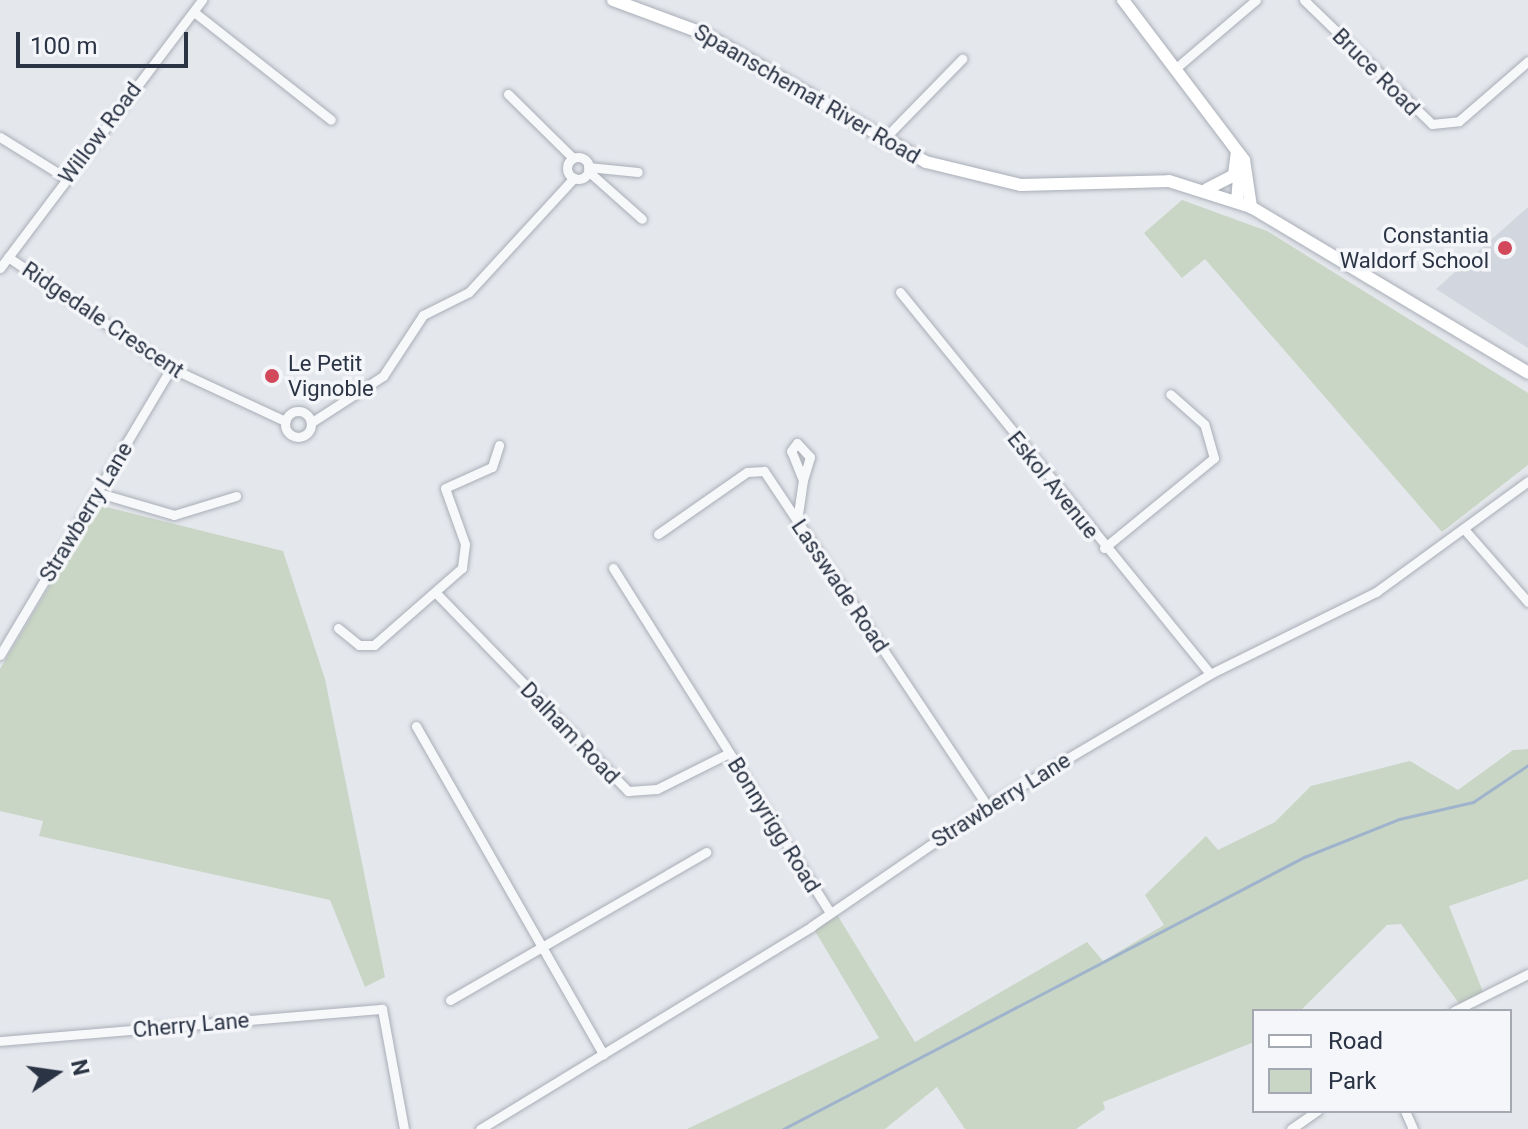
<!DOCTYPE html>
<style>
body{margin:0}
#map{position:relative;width:1528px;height:1129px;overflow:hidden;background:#e4e7ec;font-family:Roboto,sans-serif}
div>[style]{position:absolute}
.built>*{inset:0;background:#d2d6de}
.green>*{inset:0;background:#c9d6c5}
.stream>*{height:3px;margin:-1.5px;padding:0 1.5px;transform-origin:1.5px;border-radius:1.5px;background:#9fb4cc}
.roads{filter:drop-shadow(0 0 2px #a9aeb7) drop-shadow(0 0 2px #a9aeb7)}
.street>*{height:9px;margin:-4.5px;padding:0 4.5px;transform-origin:4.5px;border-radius:4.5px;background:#f7f8fa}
.street>.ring{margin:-4.5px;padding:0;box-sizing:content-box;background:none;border:9px solid #f7f8fa;border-radius:50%}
.secondary>*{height:12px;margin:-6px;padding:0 6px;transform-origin:6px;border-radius:6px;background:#fff}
.dots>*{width:22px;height:22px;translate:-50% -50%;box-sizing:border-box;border:4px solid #f4f6f9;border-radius:50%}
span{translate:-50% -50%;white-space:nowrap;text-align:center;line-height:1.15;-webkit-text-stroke:7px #f4f6f9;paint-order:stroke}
.street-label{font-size:22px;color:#2b3445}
.poi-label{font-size:22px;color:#2b3445}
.right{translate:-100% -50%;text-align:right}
.left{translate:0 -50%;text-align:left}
.legend{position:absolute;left:1252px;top:1009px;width:260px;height:104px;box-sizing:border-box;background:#f4f6f9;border:2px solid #a4a8b1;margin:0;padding:10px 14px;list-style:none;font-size:24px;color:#2b3445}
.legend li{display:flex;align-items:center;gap:16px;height:40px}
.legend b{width:40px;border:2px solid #a4a8b1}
.north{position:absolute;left:16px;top:1033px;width:80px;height:80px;-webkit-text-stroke:6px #f4f6f9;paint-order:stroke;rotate:77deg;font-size:22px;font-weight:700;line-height:32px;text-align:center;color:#2b3445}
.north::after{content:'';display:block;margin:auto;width:28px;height:36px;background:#2b3445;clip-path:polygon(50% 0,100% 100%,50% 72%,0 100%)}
.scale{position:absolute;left:16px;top:32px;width:172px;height:36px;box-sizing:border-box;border:4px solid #2b3445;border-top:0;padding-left:10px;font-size:24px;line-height:28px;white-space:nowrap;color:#2b3445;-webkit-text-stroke:6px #f4f6f9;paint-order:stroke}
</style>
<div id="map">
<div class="built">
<div style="clip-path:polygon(1528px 207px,1528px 348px,1436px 289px)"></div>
</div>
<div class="green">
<div style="clip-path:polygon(1182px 200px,1267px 231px,1528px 393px,1528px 465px,1442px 532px,1205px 259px,1182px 278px,1144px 233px)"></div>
<div style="clip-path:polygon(98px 505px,283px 551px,325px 679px,385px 977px,365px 987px,330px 900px,39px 836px,43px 821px,0 811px,0 669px)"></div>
<div style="clip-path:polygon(1528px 749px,1528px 879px,1449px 906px,1483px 992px,1461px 1006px,1401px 924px,1387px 925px,1300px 1011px,1254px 1011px,1254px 1042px,1103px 1102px,1105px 1109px,1076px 1129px,965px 1129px,937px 1087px,885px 1129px,687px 1129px,879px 1038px,812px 926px,833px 908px,915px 1042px,1087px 942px,1103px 961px,1164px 925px,1145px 895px,1206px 836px,1218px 850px,1275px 822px,1311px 786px,1410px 761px,1458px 790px,1513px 750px)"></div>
</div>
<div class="stream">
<div style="left:783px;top:1129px;width:588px;rotate:-27.57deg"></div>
<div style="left:1304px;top:857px;width:102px;rotate:-21.8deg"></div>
<div style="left:1399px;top:819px;width:76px;rotate:-12.9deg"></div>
<div style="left:1473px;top:802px;width:66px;rotate:-33.9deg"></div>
</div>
<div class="roads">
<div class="street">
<div style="left:1304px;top:0;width:178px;rotate:44.1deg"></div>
<div style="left:1432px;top:124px;width:27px;rotate:-6deg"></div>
<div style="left:1459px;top:121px;width:91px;rotate:-41deg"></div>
<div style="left:194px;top:12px;width:174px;rotate:38.2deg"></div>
<div style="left:1176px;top:68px;width:105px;rotate:-40.4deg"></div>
<div style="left:508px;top:94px;width:91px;rotate:44.6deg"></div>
<div style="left:0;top:137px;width:78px;rotate:31.8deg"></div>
<div style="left:882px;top:141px;width:115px;rotate:-45.7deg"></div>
<div class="ring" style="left:567px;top:157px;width:13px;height:13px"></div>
<div style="left:588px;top:167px;width:50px;rotate:5.7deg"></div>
<div style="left:588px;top:171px;width:72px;rotate:41.6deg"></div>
<div style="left:8px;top:257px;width:197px;rotate:34.3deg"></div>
<div style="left:171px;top:368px;width:126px;rotate:24.9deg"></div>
<div style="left:0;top:268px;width:336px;rotate:-53deg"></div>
<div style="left:900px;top:292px;width:492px;rotate:50.9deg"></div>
<div class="ring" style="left:285px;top:411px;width:17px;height:17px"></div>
<div style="left:312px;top:422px;width:85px;rotate:-32.9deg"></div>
<div style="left:383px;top:376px;width:73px;rotate:-56.7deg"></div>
<div style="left:423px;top:315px;width:51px;rotate:-26.6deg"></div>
<div style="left:469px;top:292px;width:155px;rotate:-47.4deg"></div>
<div style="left:99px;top:493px;width:78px;rotate:16.3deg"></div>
<div style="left:174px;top:515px;width:65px;rotate:-17deg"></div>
<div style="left:797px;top:521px;width:41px;rotate:-81.7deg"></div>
<div style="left:803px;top:480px;width:31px;rotate:-112deg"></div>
<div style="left:791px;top:451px;width:10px;rotate:-53deg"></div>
<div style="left:797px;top:443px;width:19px;rotate:47deg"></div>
<div style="left:810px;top:457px;width:24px;rotate:107deg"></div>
<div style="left:1464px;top:529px;width:97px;rotate:48.8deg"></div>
<div style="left:658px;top:534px;width:108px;rotate:-34.9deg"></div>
<div style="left:747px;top:472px;width:17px;rotate:-3deg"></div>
<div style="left:764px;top:471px;width:402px;rotate:56.3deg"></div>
<div style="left:1104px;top:548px;width:142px;rotate:-39.3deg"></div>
<div style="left:1214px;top:458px;width:35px;rotate:-106deg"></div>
<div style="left:1204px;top:424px;width:45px;rotate:-138.6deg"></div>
<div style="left:613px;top:568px;width:405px;rotate:57.8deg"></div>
<div style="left:436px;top:593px;width:276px;rotate:45.9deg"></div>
<div style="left:628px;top:791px;width:29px;rotate:-4deg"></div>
<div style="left:657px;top:789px;width:80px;rotate:-26.6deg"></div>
<div style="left:338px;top:628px;width:27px;rotate:39deg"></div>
<div style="left:359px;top:645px;width:15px"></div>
<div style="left:374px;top:645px;width:117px;rotate:-41.2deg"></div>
<div style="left:462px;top:568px;width:24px;rotate:-83deg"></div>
<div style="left:465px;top:544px;width:59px;rotate:-109.7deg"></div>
<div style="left:445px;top:488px;width:51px;rotate:-24.1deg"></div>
<div style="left:492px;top:467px;width:23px;rotate:-72deg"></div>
<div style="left:0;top:655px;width:334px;rotate:-59.2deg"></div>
<div style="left:416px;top:726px;width:378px;rotate:60.3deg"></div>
<div style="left:450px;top:1000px;width:296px;rotate:-30deg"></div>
<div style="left:1454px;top:1011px;width:83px;rotate:-26.6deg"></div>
<div style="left:0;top:1041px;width:383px;rotate:-4.8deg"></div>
<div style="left:382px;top:1009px;width:122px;rotate:79.6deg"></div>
<div style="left:1405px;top:1111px;width:20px;rotate:66deg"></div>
<div style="left:480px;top:1129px;width:389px;rotate:-31.4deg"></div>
<div style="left:812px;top:926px;width:212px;rotate:-34.4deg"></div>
<div style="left:987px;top:806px;width:259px;rotate:-30.6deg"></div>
<div style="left:1210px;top:674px;width:185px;rotate:-26.3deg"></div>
<div style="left:1376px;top:592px;width:188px;rotate:-36.1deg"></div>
<div style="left:1291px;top:1129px;width:32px;rotate:-35deg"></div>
</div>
<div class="secondary">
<div style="left:613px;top:0;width:98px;rotate:20.3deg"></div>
<div style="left:705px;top:34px;width:255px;rotate:30.1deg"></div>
<div style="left:926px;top:162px;width:98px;rotate:13.6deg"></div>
<div style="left:1021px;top:185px;width:148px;rotate:-1.5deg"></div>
<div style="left:1169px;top:181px;width:86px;rotate:17.6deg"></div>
<div style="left:1251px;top:207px;width:323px;rotate:30.9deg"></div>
<div style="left:1123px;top:0;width:201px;rotate:52.9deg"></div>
<div style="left:1244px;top:160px;width:48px;rotate:81.5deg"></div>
<div style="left:1207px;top:189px;width:30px;rotate:-27deg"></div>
<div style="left:1234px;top:175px;width:24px;rotate:-83deg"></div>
<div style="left:1237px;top:201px;width:35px;rotate:-85deg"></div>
</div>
</div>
<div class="dots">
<div style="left:1505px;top:248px;background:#d1495b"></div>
<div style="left:272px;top:376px;background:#d1495b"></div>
</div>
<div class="street-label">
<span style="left:1376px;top:72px;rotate:45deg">Bruce Road</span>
<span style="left:807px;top:94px;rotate:30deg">Spaanschemat River Road</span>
<span style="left:100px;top:133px;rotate:-53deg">Willow Road</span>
<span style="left:103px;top:320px;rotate:34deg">Ridgedale Crescent</span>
<span style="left:1053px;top:485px;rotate:51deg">Eskol Avenue</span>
<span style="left:86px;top:512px;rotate:-59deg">Strawberry Lane</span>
<span style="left:840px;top:586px;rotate:56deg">Lasswade Road</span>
<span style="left:570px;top:733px;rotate:46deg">Dalham Road</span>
<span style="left:1001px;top:800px;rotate:-32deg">Strawberry Lane</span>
<span style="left:774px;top:825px;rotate:58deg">Bonnyrigg Road</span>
<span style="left:191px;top:1025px;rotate:-5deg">Cherry Lane</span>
</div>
<div class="poi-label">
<span class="right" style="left:1489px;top:248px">Constantia<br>Waldorf School</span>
<span class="left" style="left:288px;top:376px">Le Petit<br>Vignoble</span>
</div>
<ul class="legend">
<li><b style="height:10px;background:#fff"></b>Road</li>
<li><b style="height:22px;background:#c9d6c5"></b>Park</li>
</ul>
<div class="north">N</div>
<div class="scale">100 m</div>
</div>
